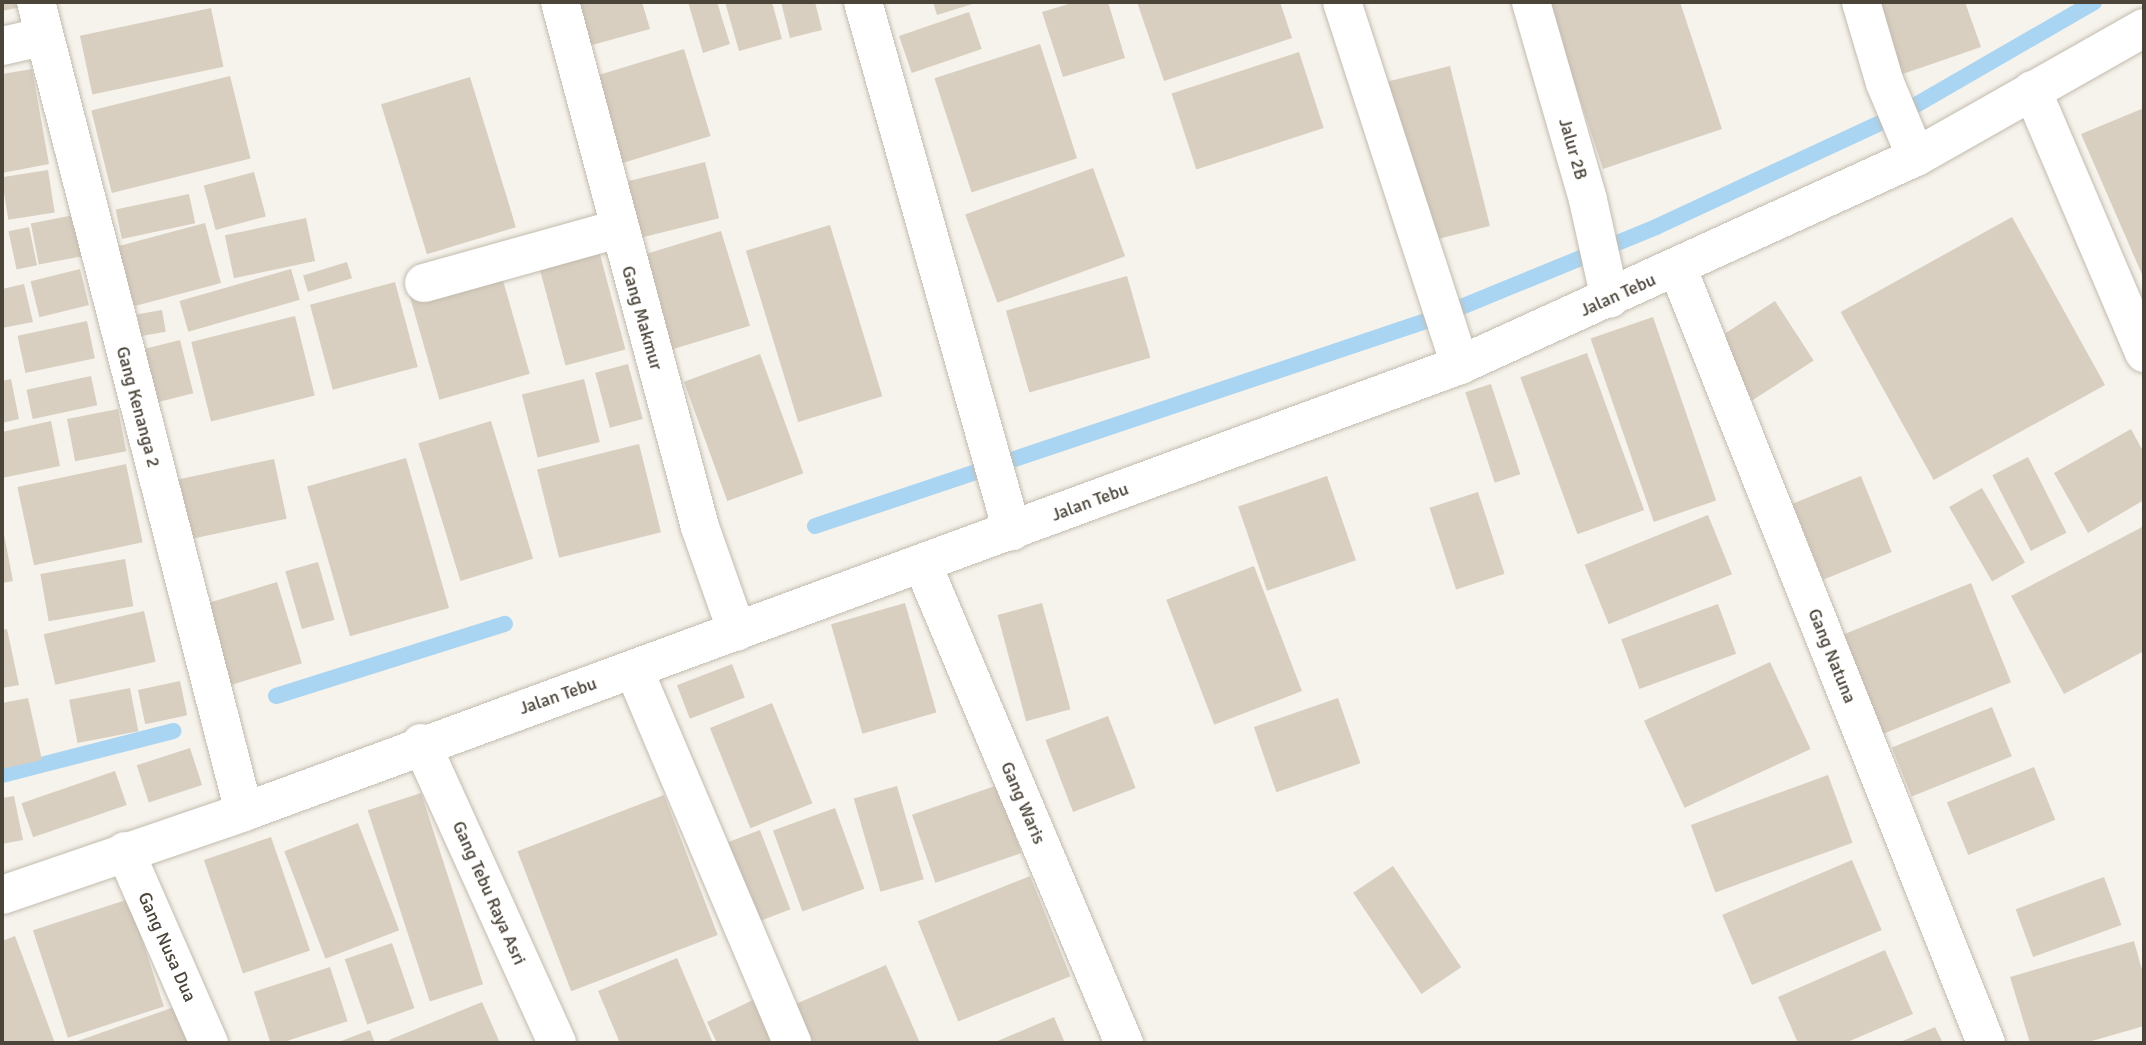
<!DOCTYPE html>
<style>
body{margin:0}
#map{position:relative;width:2146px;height:1045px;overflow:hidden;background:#f6f3ec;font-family:Signika,sans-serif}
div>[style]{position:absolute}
.stream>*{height:16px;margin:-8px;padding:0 8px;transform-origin:8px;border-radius:8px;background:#a9d4f2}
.building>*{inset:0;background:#d8cfc1;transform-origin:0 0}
.roads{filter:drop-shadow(0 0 2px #c2bbae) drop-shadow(0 0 2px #c2bbae)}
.minor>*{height:38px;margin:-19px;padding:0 19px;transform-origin:19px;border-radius:19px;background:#fff}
span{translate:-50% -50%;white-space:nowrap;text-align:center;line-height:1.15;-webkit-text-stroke:5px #fff;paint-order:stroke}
.street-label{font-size:18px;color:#4b4439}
.frame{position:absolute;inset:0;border:4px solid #4b4439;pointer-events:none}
</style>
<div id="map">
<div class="stream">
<div style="left:815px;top:526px;width:651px;rotate:-18.55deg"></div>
<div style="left:1432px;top:319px;width:242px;rotate:-22.3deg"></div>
<div style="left:1656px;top:227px;width:271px;rotate:-24.9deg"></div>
<div style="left:1902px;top:113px;width:222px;rotate:-30deg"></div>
<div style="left:276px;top:696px;width:240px;rotate:-17.5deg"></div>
<div style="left:2px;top:775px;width:177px;rotate:-14.4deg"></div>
</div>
<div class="building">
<div style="clip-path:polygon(2px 2px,25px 2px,26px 6px,2px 11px)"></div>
<div style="clip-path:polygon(587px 2px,642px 2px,650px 29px,585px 47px,573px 6px)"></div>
<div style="clip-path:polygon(688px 2px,717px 2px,730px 44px,703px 53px)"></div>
<div style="clip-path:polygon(725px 2px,772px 2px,782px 39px,739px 51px)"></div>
<div style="clip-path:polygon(781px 2px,815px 2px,822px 30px,790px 38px)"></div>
<div style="clip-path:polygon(933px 2px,979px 2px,937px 15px)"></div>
<div style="clip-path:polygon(1075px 2px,1108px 2px,1125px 58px,1063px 77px,1042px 12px)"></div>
<div style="clip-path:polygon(1137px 2px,1280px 2px,1292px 38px,1164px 81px)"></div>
<div style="clip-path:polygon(1548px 2px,1680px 2px,1722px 129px,1603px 169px)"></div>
<div style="clip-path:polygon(1870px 2px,1965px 2px,1981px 47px,1897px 76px)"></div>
<div style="left:211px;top:8px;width:60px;height:134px;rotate:78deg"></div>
<div style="left:969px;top:12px;width:39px;height:74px;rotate:71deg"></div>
<div style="left:1040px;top:44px;width:120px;height:111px;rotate:72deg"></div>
<div style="left:684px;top:49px;width:91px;height:97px;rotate:73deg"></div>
<div style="left:1299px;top:52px;width:80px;height:134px;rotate:72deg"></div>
<div style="left:1450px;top:66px;width:165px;height:64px;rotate:76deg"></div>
<div style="clip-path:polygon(32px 69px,49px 164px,2px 173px,2px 74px)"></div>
<div style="left:230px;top:76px;width:85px;height:143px;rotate:76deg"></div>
<div style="left:470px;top:77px;width:157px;height:93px;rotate:73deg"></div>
<div style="clip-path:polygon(2144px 108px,2144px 279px,2081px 134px)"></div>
<div style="left:705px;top:162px;width:58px;height:93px;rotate:76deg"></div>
<div style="left:1093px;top:168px;width:94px;height:136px;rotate:70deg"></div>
<div style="left:48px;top:170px;width:43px;height:47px;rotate:81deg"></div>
<div style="left:254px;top:172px;width:46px;height:52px;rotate:75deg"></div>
<div style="left:189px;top:194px;width:30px;height:75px;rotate:78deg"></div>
<div style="left:74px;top:215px;width:42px;height:44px;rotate:79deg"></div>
<div style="left:2012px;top:217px;width:192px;height:196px;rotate:61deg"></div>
<div style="left:306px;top:218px;width:44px;height:83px;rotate:78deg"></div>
<div style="left:205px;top:223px;width:62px;height:92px;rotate:75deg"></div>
<div style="left:830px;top:225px;width:179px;height:88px;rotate:73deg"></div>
<div style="left:29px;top:227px;width:39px;height:21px;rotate:78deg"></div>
<div style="left:721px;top:231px;width:99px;height:93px;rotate:73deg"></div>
<div style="left:598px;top:247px;width:106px;height:62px;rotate:75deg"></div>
<div style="left:347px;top:262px;width:17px;height:46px;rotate:73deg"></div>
<div style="left:80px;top:269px;width:37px;height:51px;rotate:76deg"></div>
<div style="left:291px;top:269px;width:32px;height:116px;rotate:74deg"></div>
<div style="left:500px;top:270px;width:108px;height:94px;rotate:74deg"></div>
<div style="left:1127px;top:276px;width:85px;height:126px;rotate:74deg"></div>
<div style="left:395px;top:282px;width:88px;height:88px;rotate:75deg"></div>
<div style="clip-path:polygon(24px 284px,33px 322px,2px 328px,2px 289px)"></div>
<div style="left:1775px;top:301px;width:71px;height:73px;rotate:57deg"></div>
<div style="left:162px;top:310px;width:22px;height:25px;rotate:80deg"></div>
<div style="left:295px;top:316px;width:82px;height:107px;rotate:76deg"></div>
<div style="left:1653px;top:317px;width:194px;height:66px;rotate:71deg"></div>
<div style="left:87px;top:321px;width:38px;height:71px;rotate:78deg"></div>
<div style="left:180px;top:340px;width:55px;height:39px;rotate:76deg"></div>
<div style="left:1587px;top:353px;width:167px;height:71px;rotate:70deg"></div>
<div style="left:760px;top:354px;width:127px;height:81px;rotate:70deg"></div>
<div style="left:628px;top:364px;width:57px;height:34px;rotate:75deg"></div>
<div style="left:91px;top:376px;width:30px;height:66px;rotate:78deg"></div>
<div style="clip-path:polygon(11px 379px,19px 419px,2px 423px,2px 381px)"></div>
<div style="left:584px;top:379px;width:65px;height:64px;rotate:76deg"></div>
<div style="left:1491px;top:384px;width:95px;height:27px;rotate:72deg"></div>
<div style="left:118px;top:409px;width:43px;height:52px;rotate:79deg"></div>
<div style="clip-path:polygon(51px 421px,60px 466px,2px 478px,2px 432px)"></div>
<div style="left:491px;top:421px;width:144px;height:76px;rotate:73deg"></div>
<div style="clip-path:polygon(2131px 429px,2144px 453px,2144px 500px,2088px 533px,2054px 473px)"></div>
<div style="left:639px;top:444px;width:91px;height:105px;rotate:76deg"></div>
<div style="left:2028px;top:457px;width:85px;height:40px;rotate:63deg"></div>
<div style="left:406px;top:458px;width:156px;height:103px;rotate:74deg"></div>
<div style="left:274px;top:459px;width:61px;height:98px;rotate:78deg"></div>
<div style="left:126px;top:464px;width:80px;height:111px;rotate:78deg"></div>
<div style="left:1327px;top:476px;width:89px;height:94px;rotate:71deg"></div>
<div style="left:1861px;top:476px;width:82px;height:74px;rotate:68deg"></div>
<div style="left:1982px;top:488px;width:86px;height:38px;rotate:60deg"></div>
<div style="left:1478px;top:492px;width:86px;height:51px;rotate:72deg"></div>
<div style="left:1708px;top:515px;width:64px;height:133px;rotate:68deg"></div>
<div style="clip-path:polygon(2px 524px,13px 581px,2px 583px)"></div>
<div style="clip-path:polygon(2144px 526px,2144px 651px,2064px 694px,2011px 596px)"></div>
<div style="left:125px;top:559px;width:48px;height:86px;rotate:80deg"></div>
<div style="left:318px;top:562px;width:60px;height:34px;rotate:74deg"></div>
<div style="left:1254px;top:566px;width:134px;height:94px;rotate:69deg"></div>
<div style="left:277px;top:582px;width:85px;height:79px;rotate:73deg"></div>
<div style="left:1971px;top:583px;width:107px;height:149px;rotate:68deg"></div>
<div style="left:905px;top:603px;width:114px;height:77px;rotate:74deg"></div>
<div style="left:1042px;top:603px;width:110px;height:46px;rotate:75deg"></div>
<div style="left:1718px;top:604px;width:53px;height:103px;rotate:70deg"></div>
<div style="left:144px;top:611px;width:52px;height:103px;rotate:77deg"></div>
<div style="clip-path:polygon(7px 629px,19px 685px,2px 688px,2px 630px)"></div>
<div style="left:1770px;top:662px;width:96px;height:139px;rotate:65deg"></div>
<div style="left:732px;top:664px;width:36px;height:59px;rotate:69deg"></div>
<div style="left:180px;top:681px;width:35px;height:43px;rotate:78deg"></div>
<div style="left:130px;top:688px;width:44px;height:62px;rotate:79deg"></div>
<div style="clip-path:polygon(28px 698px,42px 760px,2px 769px,2px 703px)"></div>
<div style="left:1338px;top:698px;width:69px;height:89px;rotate:71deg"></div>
<div style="left:772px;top:703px;width:108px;height:67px;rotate:68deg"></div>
<div style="left:1992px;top:707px;width:53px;height:108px;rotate:68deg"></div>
<div style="left:1108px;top:716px;width:77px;height:67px;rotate:69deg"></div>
<div style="left:190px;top:748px;width:39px;height:56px;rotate:72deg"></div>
<div style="left:2034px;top:767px;width:57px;height:94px;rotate:68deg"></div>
<div style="left:115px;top:771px;width:36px;height:99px;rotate:71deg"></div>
<div style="left:1828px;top:775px;width:72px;height:146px;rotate:70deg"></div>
<div style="left:998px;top:785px;width:72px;height:91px;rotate:71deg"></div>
<div style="left:897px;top:786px;width:97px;height:45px;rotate:74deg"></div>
<div style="left:421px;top:793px;width:201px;height:56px;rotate:72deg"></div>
<div style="left:664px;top:795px;width:150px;height:157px;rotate:69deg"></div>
<div style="clip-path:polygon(14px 796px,23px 840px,2px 844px,2px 798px)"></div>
<div style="left:835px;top:808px;width:86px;height:66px;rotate:70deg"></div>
<div style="left:358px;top:823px;width:115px;height:79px;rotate:69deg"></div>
<div style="left:760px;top:830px;width:85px;height:40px;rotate:69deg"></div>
<div style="left:271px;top:837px;width:120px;height:71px;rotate:71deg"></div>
<div style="left:1852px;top:860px;width:76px;height:141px;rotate:67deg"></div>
<div style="left:1393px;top:866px;width:122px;height:48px;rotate:56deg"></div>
<div style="left:1030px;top:876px;width:108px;height:121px;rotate:68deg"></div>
<div style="left:2104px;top:877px;width:51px;height:94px;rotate:70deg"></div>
<div style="left:129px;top:899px;width:113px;height:101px;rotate:72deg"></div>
<div style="clip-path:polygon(15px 936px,55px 1043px,2px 1043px,2px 941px)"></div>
<div style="clip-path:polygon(2134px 941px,2144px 977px,2144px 1026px,2085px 1043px,2030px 1043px,2010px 977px)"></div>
<div style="left:392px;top:943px;width:69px;height:50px;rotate:71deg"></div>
<div style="clip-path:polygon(1885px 950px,1913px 1014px,1845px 1043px,1798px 1043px,1778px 997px)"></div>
<div style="clip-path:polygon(677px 958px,713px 1043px,620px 1043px,598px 991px)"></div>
<div style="clip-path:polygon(886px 965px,920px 1043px,807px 1043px,791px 1006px)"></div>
<div style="left:330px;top:967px;width:57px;height:80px;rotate:72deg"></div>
<div style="clip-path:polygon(755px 999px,775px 1043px,717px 1043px,707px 1022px)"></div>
<div style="clip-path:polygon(482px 1002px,500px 1043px,390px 1043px,389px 1040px)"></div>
<div style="clip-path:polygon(177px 1006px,190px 1043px,72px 1043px)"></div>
<div style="clip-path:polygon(1054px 1017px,1065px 1043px,993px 1043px)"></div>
<div style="clip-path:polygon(1935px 1027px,1943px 1043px,1898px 1043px)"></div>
<div style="clip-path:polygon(370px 1030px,375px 1043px,336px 1043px)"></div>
</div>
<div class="roads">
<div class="minor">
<div style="left:36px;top:2px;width:836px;rotate:75.6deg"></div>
<div style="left:560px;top:2px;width:543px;rotate:75.07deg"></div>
<div style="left:700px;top:527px;width:111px;rotate:70.6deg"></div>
<div style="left:863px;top:2px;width:550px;rotate:74.27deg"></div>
<div style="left:1342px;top:2px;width:382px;rotate:72deg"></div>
<div style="left:1531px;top:2px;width:206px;rotate:73.9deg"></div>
<div style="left:1588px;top:200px;width:101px;rotate:77.5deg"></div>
<div style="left:1861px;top:2px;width:84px;rotate:73.5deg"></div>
<div style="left:1885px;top:83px;width:80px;rotate:67.3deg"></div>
<div style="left:2px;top:46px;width:41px;rotate:-12.7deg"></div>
<div style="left:2032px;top:90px;width:286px;rotate:66.9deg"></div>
<div style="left:1678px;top:269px;width:833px;rotate:68.3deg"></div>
<div style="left:424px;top:283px;width:201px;rotate:-15.6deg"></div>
<div style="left:922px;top:563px;width:521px;rotate:67.18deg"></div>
<div style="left:634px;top:670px;width:405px;rotate:67deg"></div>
<div style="left:421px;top:743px;width:329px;rotate:65.6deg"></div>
<div style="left:125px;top:851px;width:210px;rotate:66.4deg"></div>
<div style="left:2px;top:895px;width:256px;rotate:-18.9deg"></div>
<div style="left:244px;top:812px;width:1296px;rotate:-20.18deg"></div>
<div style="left:1460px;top:365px;width:501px;rotate:-24.52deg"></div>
<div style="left:1916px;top:157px;width:262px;rotate:-29.5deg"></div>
</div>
</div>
<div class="street-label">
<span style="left:1573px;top:149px;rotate:74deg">Jalur 2B</span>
<span style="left:1618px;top:295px;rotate:-24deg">Jalan Tebu</span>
<span style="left:642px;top:318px;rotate:74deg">Gang Makmur</span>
<span style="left:138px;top:407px;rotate:75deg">Gang Kenanga 2</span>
<span style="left:1090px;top:502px;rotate:-20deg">Jalan Tebu</span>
<span style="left:1832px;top:656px;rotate:68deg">Gang Natuna</span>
<span style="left:558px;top:696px;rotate:-19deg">Jalan Tebu</span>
<span style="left:1023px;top:803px;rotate:67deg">Gang Waris</span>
<span style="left:489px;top:893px;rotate:66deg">Gang Tebu Raya Asri</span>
<span style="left:167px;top:947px;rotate:66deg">Gang Nusa Dua</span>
</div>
<div class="frame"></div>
</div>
